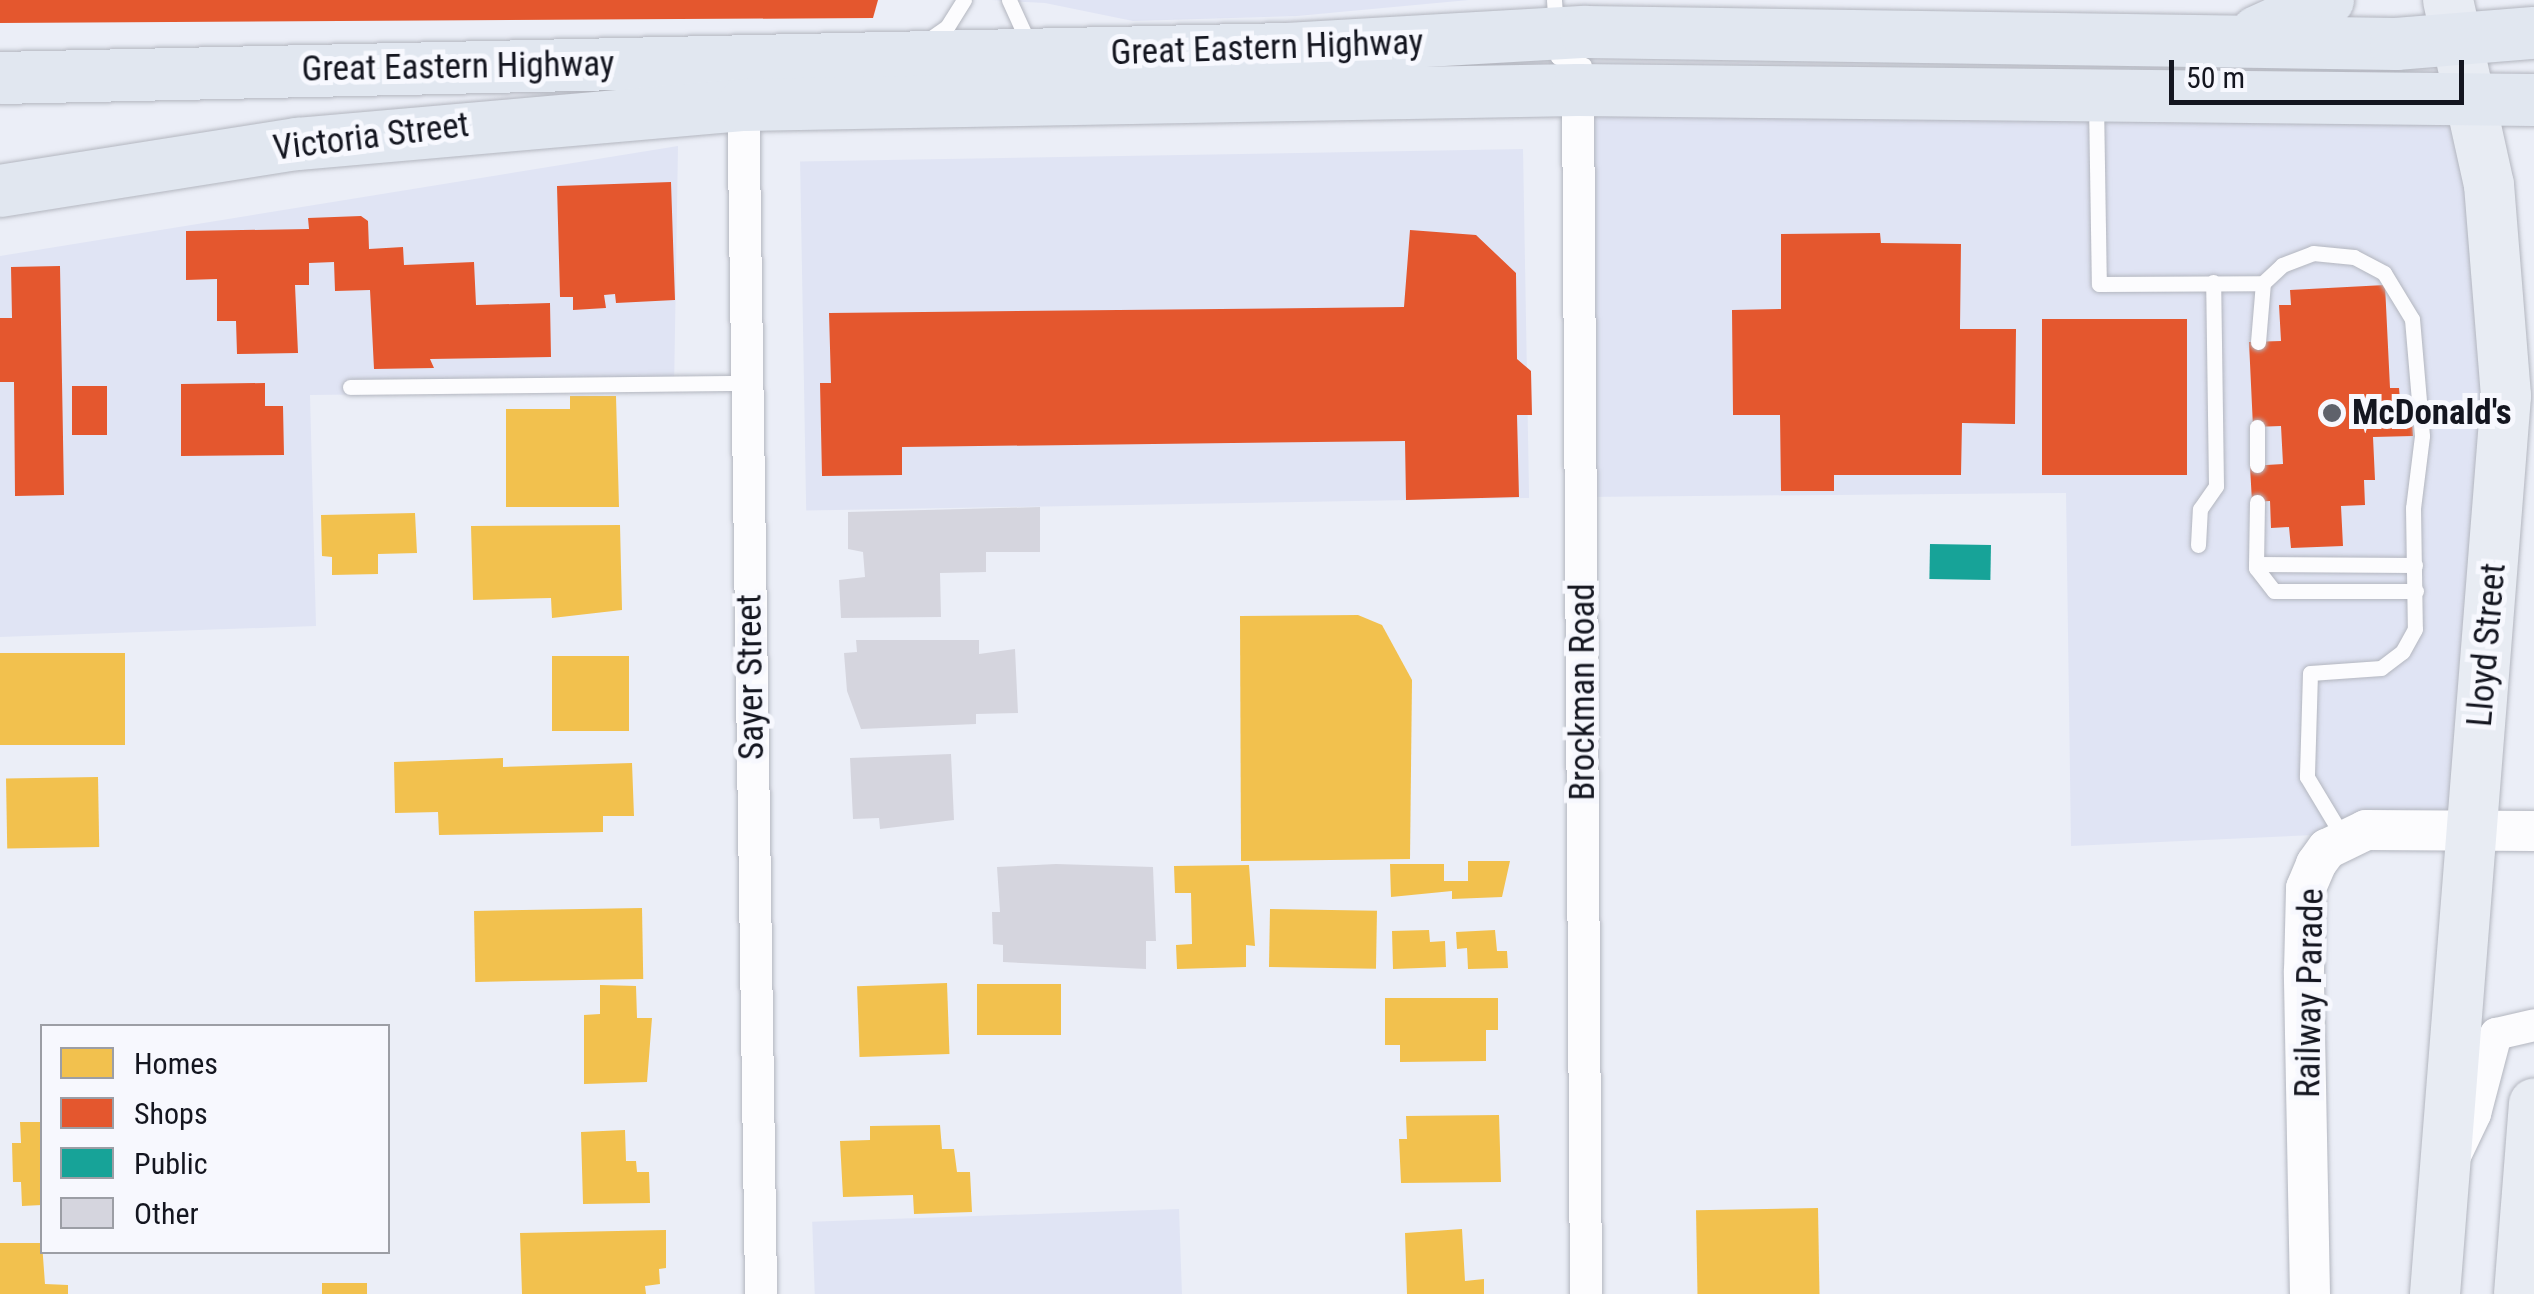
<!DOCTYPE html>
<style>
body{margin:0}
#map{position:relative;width:2534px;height:1294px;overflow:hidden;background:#ebeef7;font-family:"Roboto Condensed",sans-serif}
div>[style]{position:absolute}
.built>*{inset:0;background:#e0e4f4;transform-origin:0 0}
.homes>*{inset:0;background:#f2c14e;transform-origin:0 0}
.shops>*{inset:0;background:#e4572e;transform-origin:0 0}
.public>*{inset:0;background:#17a398;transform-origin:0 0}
.building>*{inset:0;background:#d5d5de}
.roads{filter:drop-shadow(0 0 2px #b3b6bf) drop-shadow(0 0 2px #b3b6bf)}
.service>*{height:15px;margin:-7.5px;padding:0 7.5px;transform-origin:7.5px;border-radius:7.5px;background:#fcfcfe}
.minor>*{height:32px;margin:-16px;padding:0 16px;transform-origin:16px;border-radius:16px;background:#fcfcfe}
.tertiary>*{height:40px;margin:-20px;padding:0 20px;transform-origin:20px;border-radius:20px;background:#fcfcfe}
.primary>*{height:50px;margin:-25px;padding:0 25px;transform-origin:25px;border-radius:25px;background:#e8ecf3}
.trunk>*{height:52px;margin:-26px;padding:0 26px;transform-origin:26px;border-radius:26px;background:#e1e7f0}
.dots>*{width:28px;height:28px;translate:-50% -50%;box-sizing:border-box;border:5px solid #f7f8fe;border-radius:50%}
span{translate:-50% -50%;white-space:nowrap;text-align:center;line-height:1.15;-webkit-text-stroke:10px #f7f8fe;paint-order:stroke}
.street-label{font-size:35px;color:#141620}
.poi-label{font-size:35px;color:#141620;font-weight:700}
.left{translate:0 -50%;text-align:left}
.legend{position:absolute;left:40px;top:1024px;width:350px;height:230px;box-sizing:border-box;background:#f7f8fe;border:2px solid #9c9ea5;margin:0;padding:12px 18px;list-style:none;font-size:30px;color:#141620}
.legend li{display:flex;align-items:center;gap:20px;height:50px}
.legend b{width:50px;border:2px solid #9c9ea5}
.scale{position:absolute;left:2169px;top:60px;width:295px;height:45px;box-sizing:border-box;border:5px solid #141620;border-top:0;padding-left:12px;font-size:30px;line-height:35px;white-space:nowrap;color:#141620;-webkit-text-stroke:8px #f7f8fe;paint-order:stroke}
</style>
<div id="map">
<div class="built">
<div style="clip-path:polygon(991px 0,1469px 0,1297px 16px,1133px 21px,1045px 3px)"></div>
<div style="clip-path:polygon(1578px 90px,2469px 102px,2489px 185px,2469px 828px,2071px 846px,2066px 493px,1583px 497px)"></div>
<div style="clip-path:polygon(678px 146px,674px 391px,310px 395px,316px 626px,0 637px,0 256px)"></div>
<div style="left:1523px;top:149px;width:349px;height:723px;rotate:89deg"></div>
<div style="left:1179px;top:1209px;width:85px;height:367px;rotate:88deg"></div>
</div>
<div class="homes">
<div style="clip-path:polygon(570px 396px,616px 396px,619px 507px,506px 507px,506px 409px,570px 409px)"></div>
<div style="clip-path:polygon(415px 513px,417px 553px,378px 554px,378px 574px,332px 575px,332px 557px,322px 556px,321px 515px)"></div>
<div style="clip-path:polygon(620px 525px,622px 610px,552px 618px,551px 598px,473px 600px,471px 526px)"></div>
<div style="clip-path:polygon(1358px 615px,1382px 625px,1412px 680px,1410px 859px,1241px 861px,1240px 616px)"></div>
<div style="left:125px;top:653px;width:92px;height:125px;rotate:90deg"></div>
<div style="left:552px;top:656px;width:77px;height:75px"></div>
<div style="clip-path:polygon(503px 758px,503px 767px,632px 763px,634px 816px,603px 816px,603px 832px,439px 835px,438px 812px,395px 813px,394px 762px)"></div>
<div style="left:98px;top:777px;width:70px;height:92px;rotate:89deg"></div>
<div style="clip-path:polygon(1468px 861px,1510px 861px,1502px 897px,1452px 899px,1452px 891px,1391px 897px,1390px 864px,1444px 864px,1444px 881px,1468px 881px)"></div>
<div style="clip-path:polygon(1249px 865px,1255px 946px,1246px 945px,1246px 967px,1177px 969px,1176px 945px,1192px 944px,1191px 893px,1175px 893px,1174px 866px)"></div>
<div style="left:642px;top:908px;width:71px;height:168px;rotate:89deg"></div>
<div style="left:1270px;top:909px;width:107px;height:58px;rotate:1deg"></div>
<div style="clip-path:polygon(1429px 930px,1430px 942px,1445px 941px,1446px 967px,1393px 969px,1392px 931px)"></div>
<div style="clip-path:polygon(1495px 930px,1497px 951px,1507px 951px,1508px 968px,1468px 969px,1467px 948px,1457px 949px,1456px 932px)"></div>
<div style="left:947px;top:983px;width:71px;height:90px;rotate:88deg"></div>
<div style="left:977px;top:984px;width:84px;height:51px"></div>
<div style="clip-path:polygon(600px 985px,636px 986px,637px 1018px,652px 1018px,647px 1082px,584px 1084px,584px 1015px,600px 1014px)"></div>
<div style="clip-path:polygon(1385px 998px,1498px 998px,1498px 1030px,1486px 1030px,1486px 1061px,1400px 1062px,1400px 1045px,1385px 1045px)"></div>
<div style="clip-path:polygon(1499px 1115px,1501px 1182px,1401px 1183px,1399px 1139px,1407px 1139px,1406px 1116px)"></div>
<div style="clip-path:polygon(20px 1122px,42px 1122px,42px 1205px,22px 1206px,21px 1182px,13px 1182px,12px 1143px,21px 1143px)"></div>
<div style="clip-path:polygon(940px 1125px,942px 1149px,954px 1149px,957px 1172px,970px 1172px,972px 1212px,914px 1214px,913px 1195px,843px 1197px,840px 1141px,870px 1140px,870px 1126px)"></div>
<div style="clip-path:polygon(625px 1130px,626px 1161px,636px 1161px,637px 1172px,649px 1172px,650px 1203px,583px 1204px,581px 1132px)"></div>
<div style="left:1818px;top:1208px;width:86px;height:122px;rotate:89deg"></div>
<div style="clip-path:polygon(1462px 1229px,1465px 1281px,1484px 1279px,1484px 1294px,1407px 1294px,1405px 1233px)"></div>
<div style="clip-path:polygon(666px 1230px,666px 1268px,659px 1269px,660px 1284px,645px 1286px,646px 1294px,522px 1294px,520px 1233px)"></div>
<div style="clip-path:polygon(0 1243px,42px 1243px,45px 1284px,68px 1285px,68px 1294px,0 1294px)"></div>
<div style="left:367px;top:1283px;width:11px;height:45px;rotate:90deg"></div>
</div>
<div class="shops">
<div style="clip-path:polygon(0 0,878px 0,873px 18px,0 23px)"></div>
<div style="clip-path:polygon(671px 182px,675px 300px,616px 303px,615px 294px,604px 295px,606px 308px,573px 310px,573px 297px,560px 297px,557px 186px)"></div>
<div style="clip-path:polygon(361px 216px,368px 221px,369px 249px,403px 247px,404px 265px,474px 262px,476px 305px,550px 303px,551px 357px,430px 359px,434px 368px,374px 369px,370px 290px,335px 291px,334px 262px,309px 263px,309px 285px,295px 285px,298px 353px,237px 354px,236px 321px,217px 321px,217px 279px,186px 280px,186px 231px,309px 229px,308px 218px)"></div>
<div style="clip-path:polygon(1410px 230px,1476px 235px,1516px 273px,1517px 359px,1531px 371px,1532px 415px,1517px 415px,1519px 497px,1406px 500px,1405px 441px,902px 447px,902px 475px,822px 476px,820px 383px,831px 383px,829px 313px,1404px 307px)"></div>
<div style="clip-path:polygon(1880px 233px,1881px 243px,1961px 244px,1960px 329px,2016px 329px,2015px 424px,1962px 423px,1961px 475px,1834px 475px,1834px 491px,1781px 491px,1780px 415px,1733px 415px,1732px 310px,1781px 309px,1781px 234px)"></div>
<div style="clip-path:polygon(60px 266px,64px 495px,15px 496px,14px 382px,0 382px,0 318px,12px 318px,11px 267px)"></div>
<div style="clip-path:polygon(2385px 285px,2390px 388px,2399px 388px,2400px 400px,2411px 399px,2413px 436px,2373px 437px,2375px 480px,2364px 480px,2365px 505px,2341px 506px,2343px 546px,2291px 548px,2289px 527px,2271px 528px,2270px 501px,2252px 502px,2250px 466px,2283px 464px,2281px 426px,2253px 427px,2249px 342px,2281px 341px,2279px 305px,2291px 305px,2290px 290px)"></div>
<div style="left:2187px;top:319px;width:156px;height:145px;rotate:90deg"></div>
<div style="clip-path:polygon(265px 383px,265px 406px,283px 406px,284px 455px,181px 456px,181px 384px)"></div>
<div style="left:72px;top:386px;width:35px;height:49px"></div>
</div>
<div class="public">
<div style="left:1930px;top:544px;width:61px;height:35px;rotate:1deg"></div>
</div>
<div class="building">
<div style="clip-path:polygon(1040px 507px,1040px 552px,986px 552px,986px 572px,940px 573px,941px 617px,841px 618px,839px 580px,865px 577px,863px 552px,848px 549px,848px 512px)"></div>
<div style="clip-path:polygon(856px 640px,979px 640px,979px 654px,1015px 649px,1018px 713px,976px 714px,976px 724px,861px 729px,847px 691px,844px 653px,857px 652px)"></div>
<div style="clip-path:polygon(951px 754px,954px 820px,880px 829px,879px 818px,853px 819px,850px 758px)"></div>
<div style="clip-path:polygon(1056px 864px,1153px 867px,1156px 941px,1146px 941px,1146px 969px,1003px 962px,1003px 945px,993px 944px,992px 912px,1000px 912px,997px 867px)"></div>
</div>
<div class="roads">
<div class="service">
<div style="left:1009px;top:0;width:51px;rotate:65.5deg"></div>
<div style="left:1554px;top:0;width:57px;rotate:86deg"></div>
<div style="left:1558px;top:57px;width:27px;rotate:17deg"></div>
<div style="left:927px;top:41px;width:24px;rotate:-35deg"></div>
<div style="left:947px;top:27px;width:32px;rotate:-58deg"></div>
<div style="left:2096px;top:102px;width:182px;rotate:89.1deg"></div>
<div style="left:2099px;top:284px;width:164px;rotate:-0.3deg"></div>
<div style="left:2258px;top:342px;width:59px;rotate:-85.2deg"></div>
<div style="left:2263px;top:283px;width:26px;rotate:-43deg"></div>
<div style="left:2282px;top:265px;width:33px;rotate:-21deg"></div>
<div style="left:2313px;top:253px;width:41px;rotate:5.6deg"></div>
<div style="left:2354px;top:257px;width:34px;rotate:28deg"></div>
<div style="left:2384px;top:273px;width:54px;rotate:58.7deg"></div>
<div style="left:2412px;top:319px;width:117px;rotate:85.1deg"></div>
<div style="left:2422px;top:436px;width:73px;rotate:97.1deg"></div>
<div style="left:2413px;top:508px;width:121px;rotate:89.1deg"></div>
<div style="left:2415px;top:629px;width:26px;rotate:119deg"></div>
<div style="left:2402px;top:652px;width:26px;rotate:143deg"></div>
<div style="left:2381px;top:668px;width:71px;rotate:176deg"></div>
<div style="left:2310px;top:673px;width:104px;rotate:91.7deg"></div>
<div style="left:2307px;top:777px;width:70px;rotate:59deg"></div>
<div style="left:350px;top:387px;width:396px;rotate:-0.6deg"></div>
<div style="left:2257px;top:465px;width:38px;rotate:-90deg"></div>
<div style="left:2257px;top:502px;width:66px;rotate:90.9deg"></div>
<div style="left:2256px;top:568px;width:29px;rotate:52deg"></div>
<div style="left:2274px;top:591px;width:142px"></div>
<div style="left:2198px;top:545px;width:36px;rotate:-87deg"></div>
<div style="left:2200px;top:509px;width:28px;rotate:-55deg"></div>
<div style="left:2216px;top:486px;width:204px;rotate:-90.8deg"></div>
<div style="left:2256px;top:564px;width:159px;rotate:0.4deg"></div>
</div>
<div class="minor">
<div style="left:743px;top:89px;width:1205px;rotate:89.14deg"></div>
<div style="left:1578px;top:90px;width:1204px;rotate:89.62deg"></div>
<div style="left:2455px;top:1156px;width:47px;rotate:-64.5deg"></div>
<div style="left:2475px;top:1114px;width:83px;rotate:-75.3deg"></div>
<div style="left:2496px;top:1034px;width:39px;rotate:-13deg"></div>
</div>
<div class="tertiary">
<div style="left:2310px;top:1294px;width:323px;rotate:-91.1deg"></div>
<div style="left:2304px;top:971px;width:83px;rotate:-88.6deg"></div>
<div style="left:2306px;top:888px;width:26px;rotate:-67deg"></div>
<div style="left:2316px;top:864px;width:19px;rotate:-54deg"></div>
<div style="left:2327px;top:849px;width:43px;rotate:-26deg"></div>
<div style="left:2366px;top:830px;width:168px;rotate:0.3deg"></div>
</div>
<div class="primary">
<div style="left:2435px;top:1294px;width:901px;rotate:-85.48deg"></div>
<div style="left:2506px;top:396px;width:212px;rotate:-94.6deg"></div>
<div style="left:2489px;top:185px;width:189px;rotate:-102.5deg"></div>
<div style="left:2519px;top:1294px;width:191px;rotate:-85.5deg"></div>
</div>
<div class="trunk">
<div style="left:2257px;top:32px;width:78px;rotate:-24.3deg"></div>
<div style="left:0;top:78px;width:1287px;rotate:-1.29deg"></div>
<div style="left:1287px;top:49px;width:299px;rotate:-3.3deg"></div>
<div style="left:1586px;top:32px;width:810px;rotate:0.85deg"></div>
<div style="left:2396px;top:44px;width:138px;rotate:-4.6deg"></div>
<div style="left:0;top:191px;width:302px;rotate:-9deg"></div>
<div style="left:298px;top:144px;width:448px;rotate:-5deg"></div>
<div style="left:744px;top:105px;width:834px;rotate:-1.03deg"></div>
<div style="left:1578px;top:90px;width:956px;rotate:0.6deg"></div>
</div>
</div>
<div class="dots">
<div style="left:2332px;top:413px;background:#5f626b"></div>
</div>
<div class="street-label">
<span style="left:1267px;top:48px;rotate:-2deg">Great Eastern Highway</span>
<span style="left:458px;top:67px;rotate:-1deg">Great Eastern Highway</span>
<span style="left:371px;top:137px;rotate:-7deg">Victoria Street</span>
<span style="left:2487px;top:645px;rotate:-85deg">Lloyd Street</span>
<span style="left:751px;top:677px;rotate:-91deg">Sayer Street</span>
<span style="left:1583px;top:692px;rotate:-90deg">Brockman Road</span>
<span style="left:2310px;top:993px;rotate:-89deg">Railway Parade</span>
</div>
<div class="poi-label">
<span class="left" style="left:2352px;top:413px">McDonald's</span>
</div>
<ul class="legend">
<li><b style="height:28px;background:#f2c14e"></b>Homes</li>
<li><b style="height:28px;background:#e4572e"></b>Shops</li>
<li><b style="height:28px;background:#17a398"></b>Public</li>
<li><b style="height:28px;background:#d5d5de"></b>Other</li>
</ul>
<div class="scale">50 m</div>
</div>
